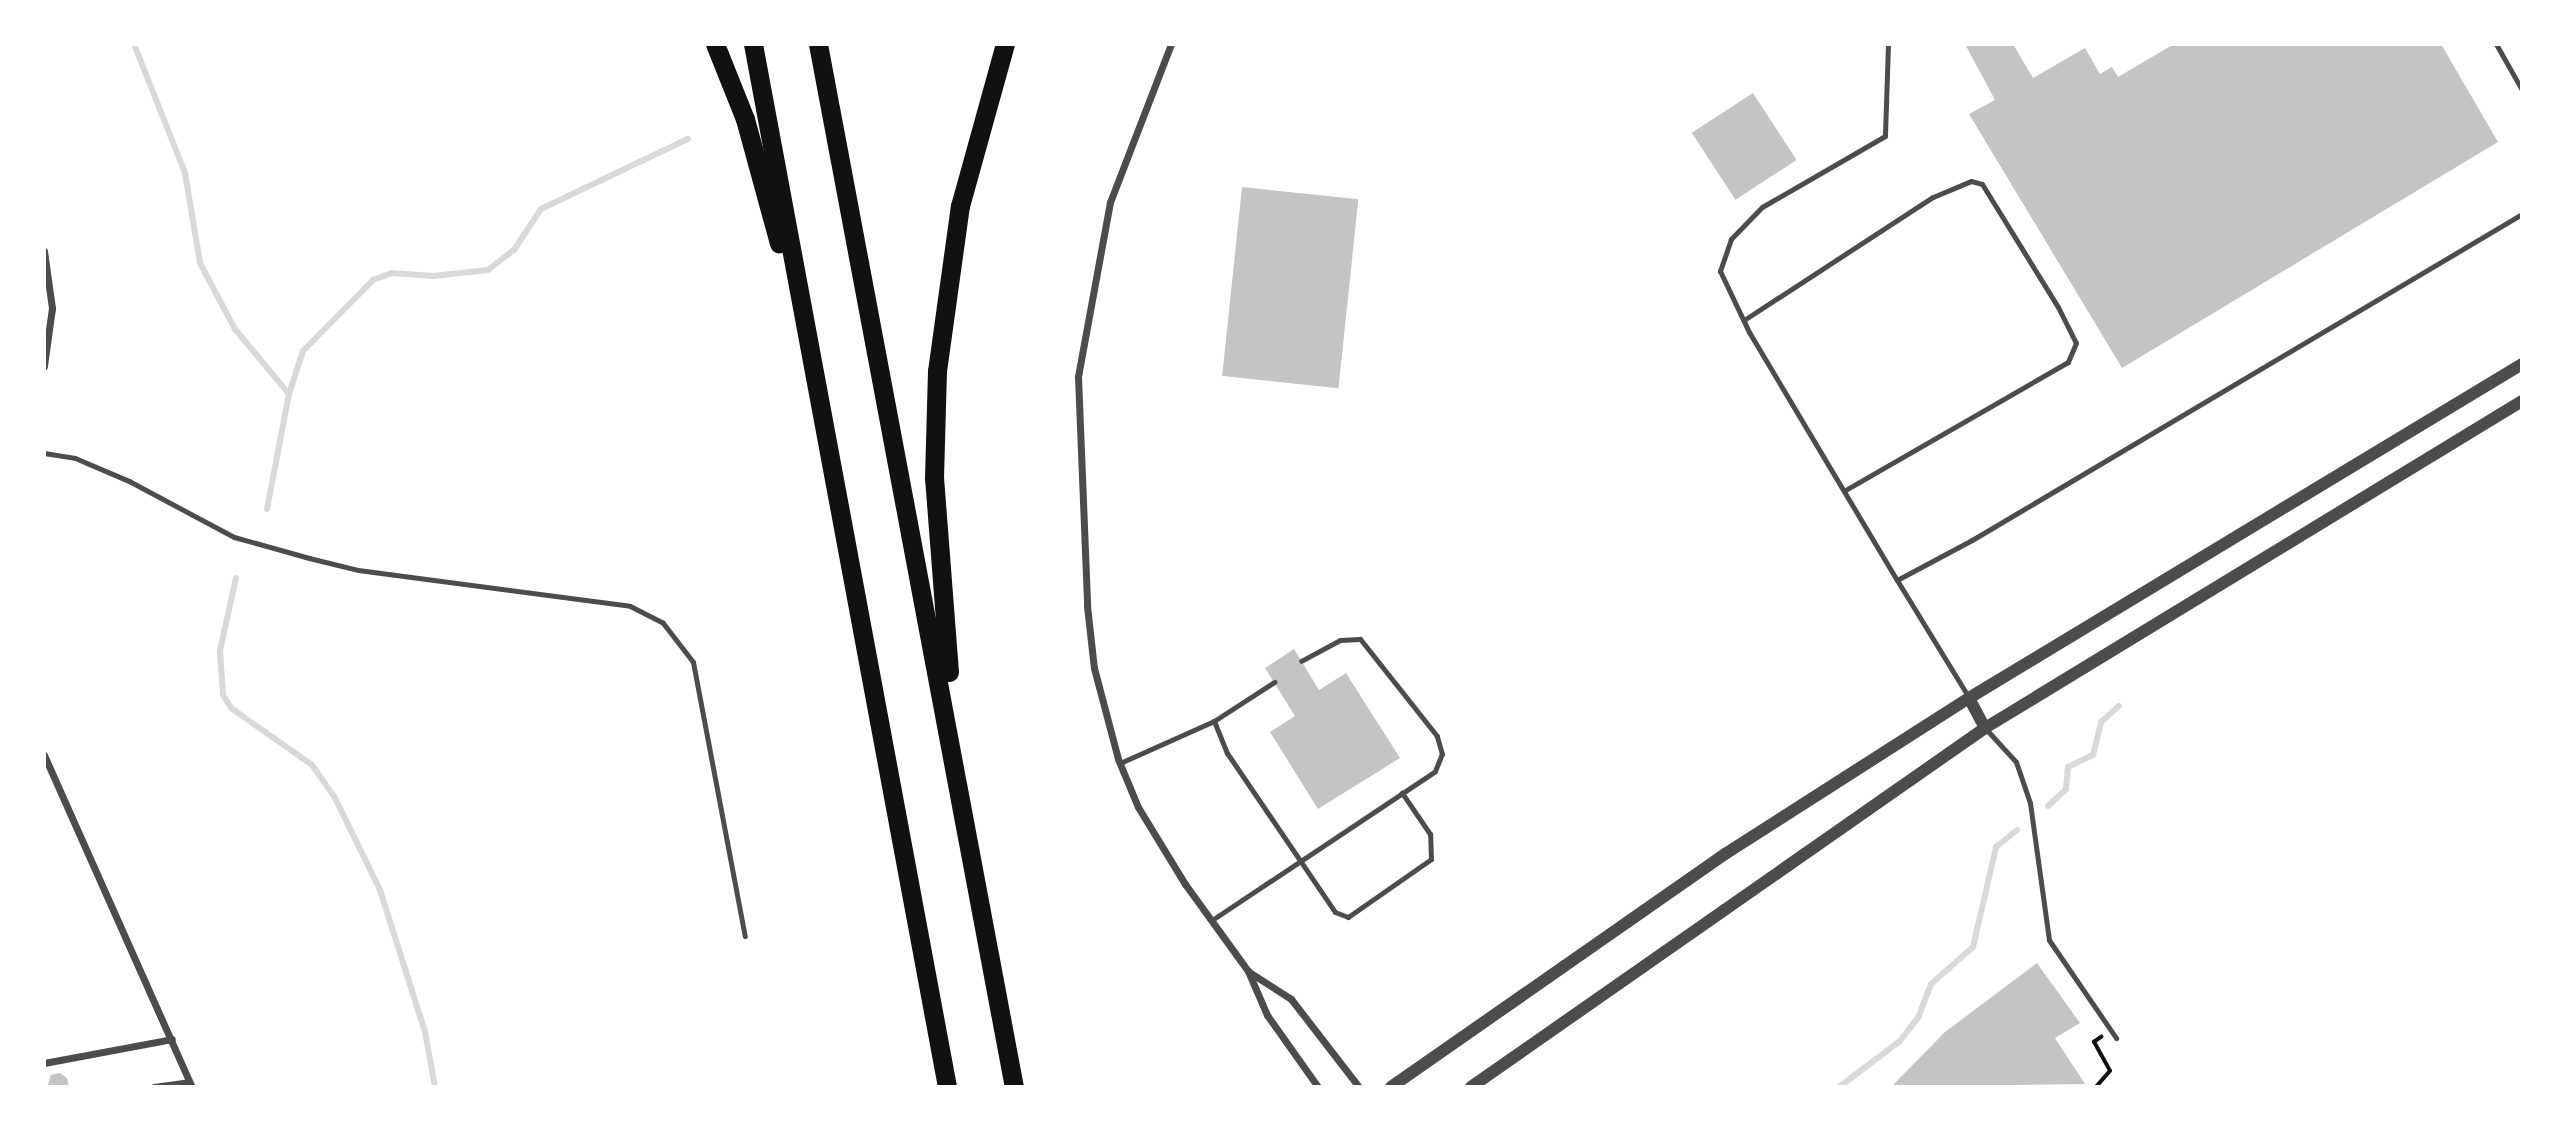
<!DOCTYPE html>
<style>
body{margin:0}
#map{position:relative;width:2566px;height:1131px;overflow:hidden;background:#fff;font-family:"Golos Text",sans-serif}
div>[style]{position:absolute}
.stream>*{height:6px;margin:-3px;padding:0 3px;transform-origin:3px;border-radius:3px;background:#d9d9d9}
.building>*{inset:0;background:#c4c4c4;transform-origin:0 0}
.path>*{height:3.5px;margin:-1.75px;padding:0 1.75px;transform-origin:1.75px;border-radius:1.75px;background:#111}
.service>*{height:5px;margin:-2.5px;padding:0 2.5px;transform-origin:2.5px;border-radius:2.5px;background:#4c4c4c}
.minor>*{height:7px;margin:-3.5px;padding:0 3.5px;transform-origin:3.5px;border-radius:3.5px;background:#4c4c4c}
.tertiary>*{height:12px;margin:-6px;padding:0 6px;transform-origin:6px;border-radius:6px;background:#4c4c4c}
.trunk>*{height:19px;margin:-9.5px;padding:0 9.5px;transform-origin:9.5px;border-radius:9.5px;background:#111}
span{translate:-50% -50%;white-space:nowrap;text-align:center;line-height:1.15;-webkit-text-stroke:6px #fff;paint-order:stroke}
.frame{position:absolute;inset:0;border:46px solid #fff;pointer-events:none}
</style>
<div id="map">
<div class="stream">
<div style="left:134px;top:44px;width:139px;rotate:68.4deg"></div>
<div style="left:185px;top:173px;width:91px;rotate:80.5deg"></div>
<div style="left:200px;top:263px;width:75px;rotate:62.1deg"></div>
<div style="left:235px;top:329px;width:85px;rotate:50.3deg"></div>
<div style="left:267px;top:509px;width:117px;rotate:-79.2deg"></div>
<div style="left:289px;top:394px;width:45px;rotate:-72deg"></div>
<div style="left:303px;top:351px;width:100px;rotate:-45.4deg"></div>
<div style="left:373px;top:280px;width:20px;rotate:-20deg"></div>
<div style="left:392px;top:273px;width:41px;rotate:4.2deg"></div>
<div style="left:433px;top:276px;width:55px;rotate:-6.2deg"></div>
<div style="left:488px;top:270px;width:33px;rotate:-38deg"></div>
<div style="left:514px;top:250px;width:49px;rotate:-56.6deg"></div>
<div style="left:541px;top:209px;width:163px;rotate:-25.5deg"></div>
<div style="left:236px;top:578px;width:75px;rotate:102.4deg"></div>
<div style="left:220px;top:651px;width:44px;rotate:86.1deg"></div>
<div style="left:223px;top:695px;width:15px;rotate:58deg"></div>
<div style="left:231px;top:708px;width:99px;rotate:35.1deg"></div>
<div style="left:312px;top:765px;width:38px;rotate:55deg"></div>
<div style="left:334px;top:796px;width:105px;rotate:63.9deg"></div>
<div style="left:380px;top:890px;width:149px;rotate:72.4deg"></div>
<div style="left:425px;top:1032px;width:56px;rotate:79.7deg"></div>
<div style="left:2048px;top:806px;width:25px;rotate:-43deg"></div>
<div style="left:2066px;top:789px;width:22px;rotate:-85deg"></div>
<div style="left:2068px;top:767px;width:28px;rotate:-26deg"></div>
<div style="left:2093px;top:755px;width:34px;rotate:-76deg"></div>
<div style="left:2101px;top:722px;width:24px;rotate:-42deg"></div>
<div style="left:1839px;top:1087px;width:75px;rotate:-36.9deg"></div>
<div style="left:1899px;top:1042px;width:31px;rotate:-52deg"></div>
<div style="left:1918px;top:1018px;width:36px;rotate:-69deg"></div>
<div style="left:1931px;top:984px;width:56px;rotate:-41.4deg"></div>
<div style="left:1973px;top:947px;width:103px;rotate:-77deg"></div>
<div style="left:1996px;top:847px;width:27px;rotate:-39deg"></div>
</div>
<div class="building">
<div style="clip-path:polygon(1965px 44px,2013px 44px,2033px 78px,2085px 48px,2100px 74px,2112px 67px,2118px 77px,2174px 44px,2441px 44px,2498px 142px,2122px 368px,1969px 114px,1995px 100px)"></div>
<div style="left:1753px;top:93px;width:80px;height:73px;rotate:57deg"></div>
<div style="left:1242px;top:187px;width:117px;height:190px;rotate:6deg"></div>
<div style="clip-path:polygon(1294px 649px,1319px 690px,1346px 673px,1400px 758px,1318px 809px,1270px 732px,1295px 716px,1265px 668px)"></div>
<div style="clip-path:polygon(2037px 963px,2080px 1023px,2055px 1038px,2085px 1084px,1891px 1087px,1945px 1032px)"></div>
<div style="clip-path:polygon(60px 1073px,67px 1078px,69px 1087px,47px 1087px,51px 1075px)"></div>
</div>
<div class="path">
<div style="left:2096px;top:1087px;width:21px;rotate:-49deg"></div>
<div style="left:2110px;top:1071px;width:33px;rotate:-119deg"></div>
<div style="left:2094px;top:1042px;width:9px;rotate:-36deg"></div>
</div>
<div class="service">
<div style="left:1888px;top:44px;width:92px;rotate:91.9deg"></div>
<div style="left:1885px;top:136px;width:142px;rotate:150deg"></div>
<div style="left:1762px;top:207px;width:45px;rotate:134.1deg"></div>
<div style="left:1731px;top:239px;width:34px;rotate:109deg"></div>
<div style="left:1720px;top:271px;width:68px;rotate:64.6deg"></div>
<div style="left:1749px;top:332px;width:289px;rotate:59.2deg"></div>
<div style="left:2496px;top:44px;width:53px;rotate:60.5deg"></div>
<div style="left:1744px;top:320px;width:225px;rotate:-33.1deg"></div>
<div style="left:1933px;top:197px;width:41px;rotate:-22.8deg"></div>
<div style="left:1971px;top:181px;width:11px;rotate:15deg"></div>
<div style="left:1982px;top:184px;width:145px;rotate:58.3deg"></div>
<div style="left:2058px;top:307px;width:40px;rotate:63.4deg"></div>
<div style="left:2076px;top:343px;width:21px;rotate:113deg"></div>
<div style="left:2068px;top:362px;width:258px;rotate:150.1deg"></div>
<div style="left:44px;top:453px;width:31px;rotate:9deg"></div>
<div style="left:75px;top:458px;width:59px;rotate:23.1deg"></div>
<div style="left:129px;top:481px;width:119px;rotate:28.1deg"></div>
<div style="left:234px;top:537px;width:78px;rotate:15.6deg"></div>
<div style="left:309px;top:558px;width:50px;rotate:13.8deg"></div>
<div style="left:358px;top:570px;width:274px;rotate:7.5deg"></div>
<div style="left:630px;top:606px;width:37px;rotate:27deg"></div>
<div style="left:663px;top:623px;width:49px;rotate:52.4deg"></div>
<div style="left:693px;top:662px;width:279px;rotate:79.3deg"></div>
<div style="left:1968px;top:696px;width:136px;rotate:-121.5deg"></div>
<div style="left:1897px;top:580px;width:85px;rotate:-28.1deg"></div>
<div style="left:1972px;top:540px;width:639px;rotate:-30.66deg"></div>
<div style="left:1214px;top:721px;width:35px;rotate:68deg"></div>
<div style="left:1227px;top:753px;width:192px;rotate:55.8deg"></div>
<div style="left:1335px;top:912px;width:14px;rotate:21deg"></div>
<div style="left:1348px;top:917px;width:101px;rotate:-34.9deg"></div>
<div style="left:1431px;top:859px;width:25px;rotate:-92deg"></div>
<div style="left:1430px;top:834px;width:50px;rotate:-124.3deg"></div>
<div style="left:1985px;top:728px;width:46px;rotate:47.6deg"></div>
<div style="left:2016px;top:762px;width:43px;rotate:71.1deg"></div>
<div style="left:2030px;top:803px;width:138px;rotate:82.1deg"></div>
<div style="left:2049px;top:940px;width:119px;rotate:55.6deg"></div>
<div style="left:1120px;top:763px;width:103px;rotate:-24.1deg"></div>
<div style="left:1214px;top:721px;width:72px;rotate:-33deg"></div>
<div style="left:1212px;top:920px;width:268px;rotate:-33.7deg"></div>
<div style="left:1435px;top:771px;width:18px;rotate:-68deg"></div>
<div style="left:1442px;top:754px;width:19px;rotate:-106deg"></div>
<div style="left:1437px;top:736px;width:124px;rotate:-128.4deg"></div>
<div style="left:1360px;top:639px;width:20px;rotate:177deg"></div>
<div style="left:1340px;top:640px;width:44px;rotate:151.7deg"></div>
</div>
<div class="minor">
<div style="left:1171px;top:44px;width:169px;rotate:111.1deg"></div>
<div style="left:1110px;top:202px;width:178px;rotate:100.4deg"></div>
<div style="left:1078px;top:377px;width:229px;rotate:87.7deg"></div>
<div style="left:1087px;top:606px;width:62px;rotate:83.6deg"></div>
<div style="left:1094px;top:668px;width:94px;rotate:75.2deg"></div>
<div style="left:1118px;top:759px;width:52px;rotate:67.4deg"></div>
<div style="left:1138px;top:807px;width:90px;rotate:58.6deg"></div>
<div style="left:1185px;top:884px;width:107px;rotate:54.1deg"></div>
<div style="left:1248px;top:971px;width:48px;rotate:66.6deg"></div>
<div style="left:1267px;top:1015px;width:88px;rotate:54.7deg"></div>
<div style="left:44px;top:251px;width:58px;rotate:82deg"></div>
<div style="left:52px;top:308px;width:59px;rotate:97.9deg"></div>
<div style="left:44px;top:755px;width:363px;rotate:66deg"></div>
<div style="left:1249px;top:972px;width:50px;rotate:32.7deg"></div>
<div style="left:1291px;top:999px;width:111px;rotate:52.3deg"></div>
<div style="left:44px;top:1063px;width:130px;rotate:-10.6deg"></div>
<div style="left:154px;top:1087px;width:35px;rotate:-8deg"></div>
</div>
<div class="tertiary">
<div style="left:1969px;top:698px;width:34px;rotate:62deg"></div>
<div style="left:1391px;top:1087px;width:407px;rotate:-34.9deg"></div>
<div style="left:1725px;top:854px;width:290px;rotate:-32.6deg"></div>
<div style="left:1969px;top:698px;width:646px;rotate:-31.13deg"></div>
<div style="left:1471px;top:1087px;width:627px;rotate:-34.93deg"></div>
<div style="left:1985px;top:728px;width:629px;rotate:-31.34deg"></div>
</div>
<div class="trunk">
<div style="left:715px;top:44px;width:81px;rotate:68.2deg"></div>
<div style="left:745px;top:119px;width:129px;rotate:74.7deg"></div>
<div style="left:753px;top:44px;width:1061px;rotate:79.46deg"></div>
<div style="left:818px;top:44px;width:1061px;rotate:79.36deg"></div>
<div style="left:949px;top:672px;width:195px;rotate:-94.4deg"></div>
<div style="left:934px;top:478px;width:107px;rotate:-88.4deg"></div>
<div style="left:937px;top:371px;width:167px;rotate:-82.1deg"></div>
<div style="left:960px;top:206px;width:168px;rotate:-74.5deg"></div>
</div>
<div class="frame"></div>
</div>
